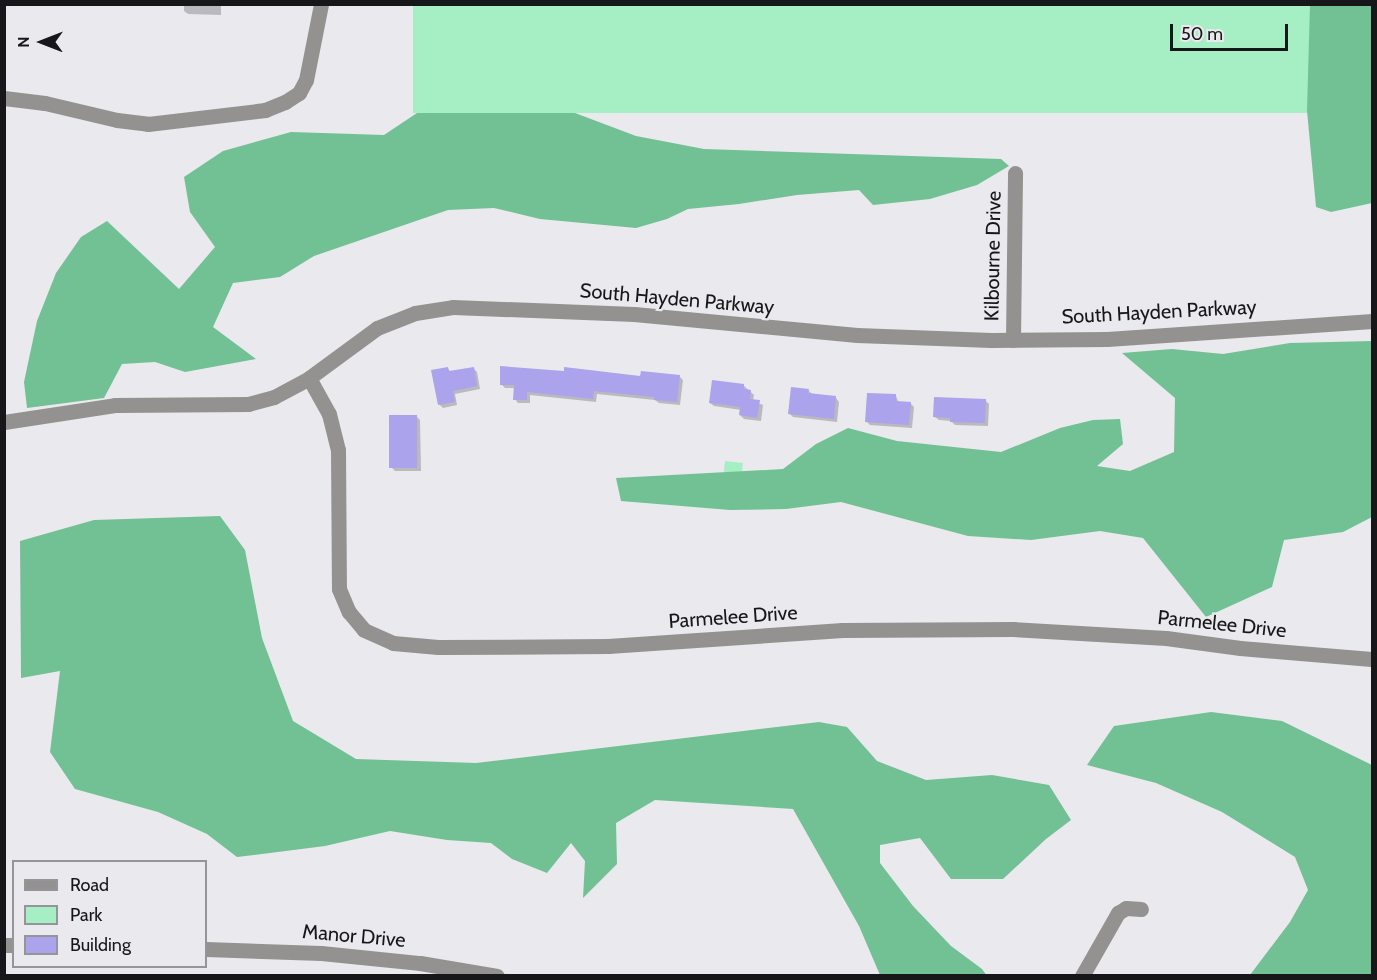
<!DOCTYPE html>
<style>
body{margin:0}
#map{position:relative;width:1377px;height:980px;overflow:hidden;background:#e9e9ee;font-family:Cabin,sans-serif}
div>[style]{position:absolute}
.green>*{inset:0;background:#a6eec4;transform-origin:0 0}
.forest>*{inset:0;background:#72c194}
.shadow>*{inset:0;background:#0003}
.building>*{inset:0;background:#aba3eb;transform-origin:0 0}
.minor>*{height:15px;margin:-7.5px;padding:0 7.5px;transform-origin:7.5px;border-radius:7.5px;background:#949290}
span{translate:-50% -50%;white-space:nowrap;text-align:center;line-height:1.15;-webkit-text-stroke:4.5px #e9e9ee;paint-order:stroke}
.street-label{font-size:20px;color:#171719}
.frame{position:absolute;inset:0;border:6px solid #171719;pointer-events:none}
.legend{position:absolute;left:12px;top:860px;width:195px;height:108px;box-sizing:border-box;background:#e9e9ee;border:2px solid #959599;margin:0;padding:8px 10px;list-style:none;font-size:18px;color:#171719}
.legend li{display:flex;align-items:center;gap:12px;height:30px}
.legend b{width:30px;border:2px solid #959599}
.north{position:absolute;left:12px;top:12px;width:60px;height:60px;-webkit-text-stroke:4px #e9e9ee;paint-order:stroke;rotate:270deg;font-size:16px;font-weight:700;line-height:24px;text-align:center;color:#171719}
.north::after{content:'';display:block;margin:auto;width:21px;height:27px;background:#171719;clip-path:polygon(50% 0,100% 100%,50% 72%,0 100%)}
.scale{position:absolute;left:1170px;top:24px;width:118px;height:27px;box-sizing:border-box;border:3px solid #171719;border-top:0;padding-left:8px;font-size:18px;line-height:21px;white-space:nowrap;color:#171719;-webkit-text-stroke:4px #e9e9ee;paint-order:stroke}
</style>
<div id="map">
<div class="green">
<div style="left:413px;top:5px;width:897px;height:108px"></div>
<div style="left:725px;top:461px;width:18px;height:19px;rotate:6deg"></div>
</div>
<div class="forest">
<div style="clip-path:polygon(1310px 5px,1372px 5px,1372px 203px,1331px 212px,1316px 207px,1307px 111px)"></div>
<div style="clip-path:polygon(417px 113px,575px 113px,636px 136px,704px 149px,1001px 159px,1009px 166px,977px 185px,930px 199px,873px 205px,859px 190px,797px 195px,739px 204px,688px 209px,667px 219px,636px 228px,540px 219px,494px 208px,448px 210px,314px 256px,280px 277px,233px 283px,213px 327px,256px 359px,185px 372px,155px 362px,122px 364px,104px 398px,27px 408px,24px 382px,37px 321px,56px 273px,81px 237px,107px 221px,179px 289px,215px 247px,190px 212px,184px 177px,223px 151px,291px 132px,384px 135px)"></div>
<div style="clip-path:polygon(1372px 341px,1372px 517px,1343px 532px,1284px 540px,1272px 587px,1206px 617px,1143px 538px,1100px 531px,1031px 540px,968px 536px,841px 502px,786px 509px,730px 510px,621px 501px,616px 478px,783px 469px,816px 444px,848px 428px,897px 441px,1001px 452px,1060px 428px,1093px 420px,1120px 419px,1123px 444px,1097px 466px,1130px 471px,1174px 452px,1175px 398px,1122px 353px,1172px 349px,1223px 354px,1290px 343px)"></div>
<div style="clip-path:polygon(220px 516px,245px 550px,262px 638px,293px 721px,356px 759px,476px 763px,819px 722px,847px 727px,877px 761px,926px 780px,992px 775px,1049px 785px,1071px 820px,1046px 839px,1003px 879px,951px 879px,920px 838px,880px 845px,880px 863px,913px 906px,951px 946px,982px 969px,987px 976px,880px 975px,859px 926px,793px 809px,655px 800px,616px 823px,617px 864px,583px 898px,585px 861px,571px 843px,547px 873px,512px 859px,491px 843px,447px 840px,390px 831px,325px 846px,237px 857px,207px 834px,158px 812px,75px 789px,50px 752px,60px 671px,21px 678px,20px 541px,94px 520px)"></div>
<div style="clip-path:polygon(1211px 712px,1282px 721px,1372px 765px,1372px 975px,1250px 975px,1290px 922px,1308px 890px,1295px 857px,1222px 812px,1156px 783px,1087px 765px,1114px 726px)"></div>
</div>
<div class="shadow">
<div style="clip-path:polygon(184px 4px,221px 4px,221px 15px,188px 14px,184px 11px)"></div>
<div style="clip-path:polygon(473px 368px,477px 372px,480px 389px,455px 394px,457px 405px,443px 408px,439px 404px,448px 369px,451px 372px)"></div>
<div style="clip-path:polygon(679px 376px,683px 380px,680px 405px,659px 403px,655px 400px,597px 394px,596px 402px,530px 395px,530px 403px,518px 403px,515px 399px,515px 388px,505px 388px,501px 384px)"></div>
<div style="clip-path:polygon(743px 385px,754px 395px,753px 401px,763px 405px,761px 421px,744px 419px,740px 415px,741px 410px,714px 406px,710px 403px)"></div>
<div style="clip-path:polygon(808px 390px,812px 394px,836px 398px,839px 402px,837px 422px,793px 417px,790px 414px)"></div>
<div style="clip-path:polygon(896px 396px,899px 403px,910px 403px,914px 407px,912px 428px,870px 425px,867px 422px)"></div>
<div style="clip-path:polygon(985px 400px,989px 404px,988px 426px,955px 425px,951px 421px,939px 420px,935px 417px)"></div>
<div style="clip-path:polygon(416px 416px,420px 420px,421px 471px,395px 471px,391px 467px)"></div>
</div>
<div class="building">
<div style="clip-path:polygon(500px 366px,564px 371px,564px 367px,640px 376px,641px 371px,680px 375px,677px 402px,654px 400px,654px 397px,594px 391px,593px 399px,527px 392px,527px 400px,513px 400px,514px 385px,500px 385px)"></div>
<div style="clip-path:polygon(448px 367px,449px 371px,474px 367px,477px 386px,453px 391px,455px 402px,438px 405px,431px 370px)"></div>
<div style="clip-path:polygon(712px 380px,744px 384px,744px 389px,751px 390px,750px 399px,760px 400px,757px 418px,739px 415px,740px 407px,709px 403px)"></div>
<div style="clip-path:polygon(791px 387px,809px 389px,808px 393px,836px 396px,834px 419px,788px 414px)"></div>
<div style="clip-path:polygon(867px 393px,896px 394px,896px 401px,911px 402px,909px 425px,865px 422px)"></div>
<div style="clip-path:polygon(934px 397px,986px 399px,985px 423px,950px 422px,950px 418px,933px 417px)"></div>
<div style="left:389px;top:415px;width:28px;height:53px"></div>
</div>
<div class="minor">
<div style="left:4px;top:98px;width:41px;rotate:7deg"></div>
<div style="left:45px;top:103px;width:74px;rotate:13.3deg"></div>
<div style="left:117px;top:120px;width:31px;rotate:7deg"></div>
<div style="left:148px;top:124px;width:118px;rotate:-6.8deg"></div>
<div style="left:265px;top:110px;width:22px;rotate:-22deg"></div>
<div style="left:285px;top:102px;width:17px;rotate:-33deg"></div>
<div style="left:299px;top:93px;width:15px;rotate:-62deg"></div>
<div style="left:306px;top:80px;width:77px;rotate:-78.8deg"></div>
<div style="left:1013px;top:340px;width:167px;rotate:-89.3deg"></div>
<div style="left:309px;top:378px;width:41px;rotate:60.9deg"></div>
<div style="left:329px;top:414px;width:37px;rotate:76deg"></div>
<div style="left:338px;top:450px;width:139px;rotate:89.6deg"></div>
<div style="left:339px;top:589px;width:25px;rotate:67deg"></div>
<div style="left:349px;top:612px;width:23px;rotate:50deg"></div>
<div style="left:364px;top:630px;width:32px;rotate:24deg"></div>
<div style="left:393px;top:643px;width:45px;rotate:5.1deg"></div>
<div style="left:438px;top:647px;width:170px;rotate:-0.3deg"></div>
<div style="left:608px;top:646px;width:235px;rotate:-3.9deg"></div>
<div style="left:842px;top:630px;width:171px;rotate:-0.3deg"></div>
<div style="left:1013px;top:629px;width:153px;rotate:3.4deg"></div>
<div style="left:1166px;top:638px;width:75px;rotate:7.7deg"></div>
<div style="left:1240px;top:648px;width:132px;rotate:4.8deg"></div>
<div style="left:4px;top:422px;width:112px;rotate:-8.7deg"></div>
<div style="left:115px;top:405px;width:133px;rotate:-0.4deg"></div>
<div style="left:248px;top:404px;width:27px;rotate:-15deg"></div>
<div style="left:274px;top:397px;width:40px;rotate:-28deg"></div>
<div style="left:309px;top:378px;width:84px;rotate:-36.3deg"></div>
<div style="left:377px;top:328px;width:41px;rotate:-21.5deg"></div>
<div style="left:415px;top:313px;width:38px;rotate:-9deg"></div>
<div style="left:453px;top:307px;width:181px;rotate:2.2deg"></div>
<div style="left:634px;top:314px;width:224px;rotate:5.4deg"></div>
<div style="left:857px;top:335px;width:134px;rotate:2.1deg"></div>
<div style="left:991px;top:340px;width:116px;rotate:-0.5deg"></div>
<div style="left:1107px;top:339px;width:266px;rotate:-3.9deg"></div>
<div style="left:4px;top:945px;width:10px"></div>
<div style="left:206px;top:949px;width:115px;rotate:2deg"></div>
<div style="left:321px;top:953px;width:100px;rotate:5.8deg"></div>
<div style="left:420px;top:963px;width:78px;rotate:9.6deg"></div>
<div style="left:1082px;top:976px;width:73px;rotate:-60.3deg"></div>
<div style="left:1118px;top:913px;width:9px;rotate:-32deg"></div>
<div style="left:1126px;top:908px;width:15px;rotate:4deg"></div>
</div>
<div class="street-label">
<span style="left:993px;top:256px;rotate:-89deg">Kilbourne Drive</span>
<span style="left:677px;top:299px;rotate:5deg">South Hayden Parkway</span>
<span style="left:1159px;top:312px;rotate:-3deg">South Hayden Parkway</span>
<span style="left:733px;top:617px;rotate:-4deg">Parmelee Drive</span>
<span style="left:1222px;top:624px;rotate:6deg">Parmelee Drive</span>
<span style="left:354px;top:936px;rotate:5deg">Manor Drive</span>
</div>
<div class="frame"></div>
<ul class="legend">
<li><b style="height:8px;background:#949290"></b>Road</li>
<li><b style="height:16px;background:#a6eec4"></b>Park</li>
<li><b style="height:16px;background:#aba3eb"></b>Building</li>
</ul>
<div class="north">N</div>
<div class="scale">50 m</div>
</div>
